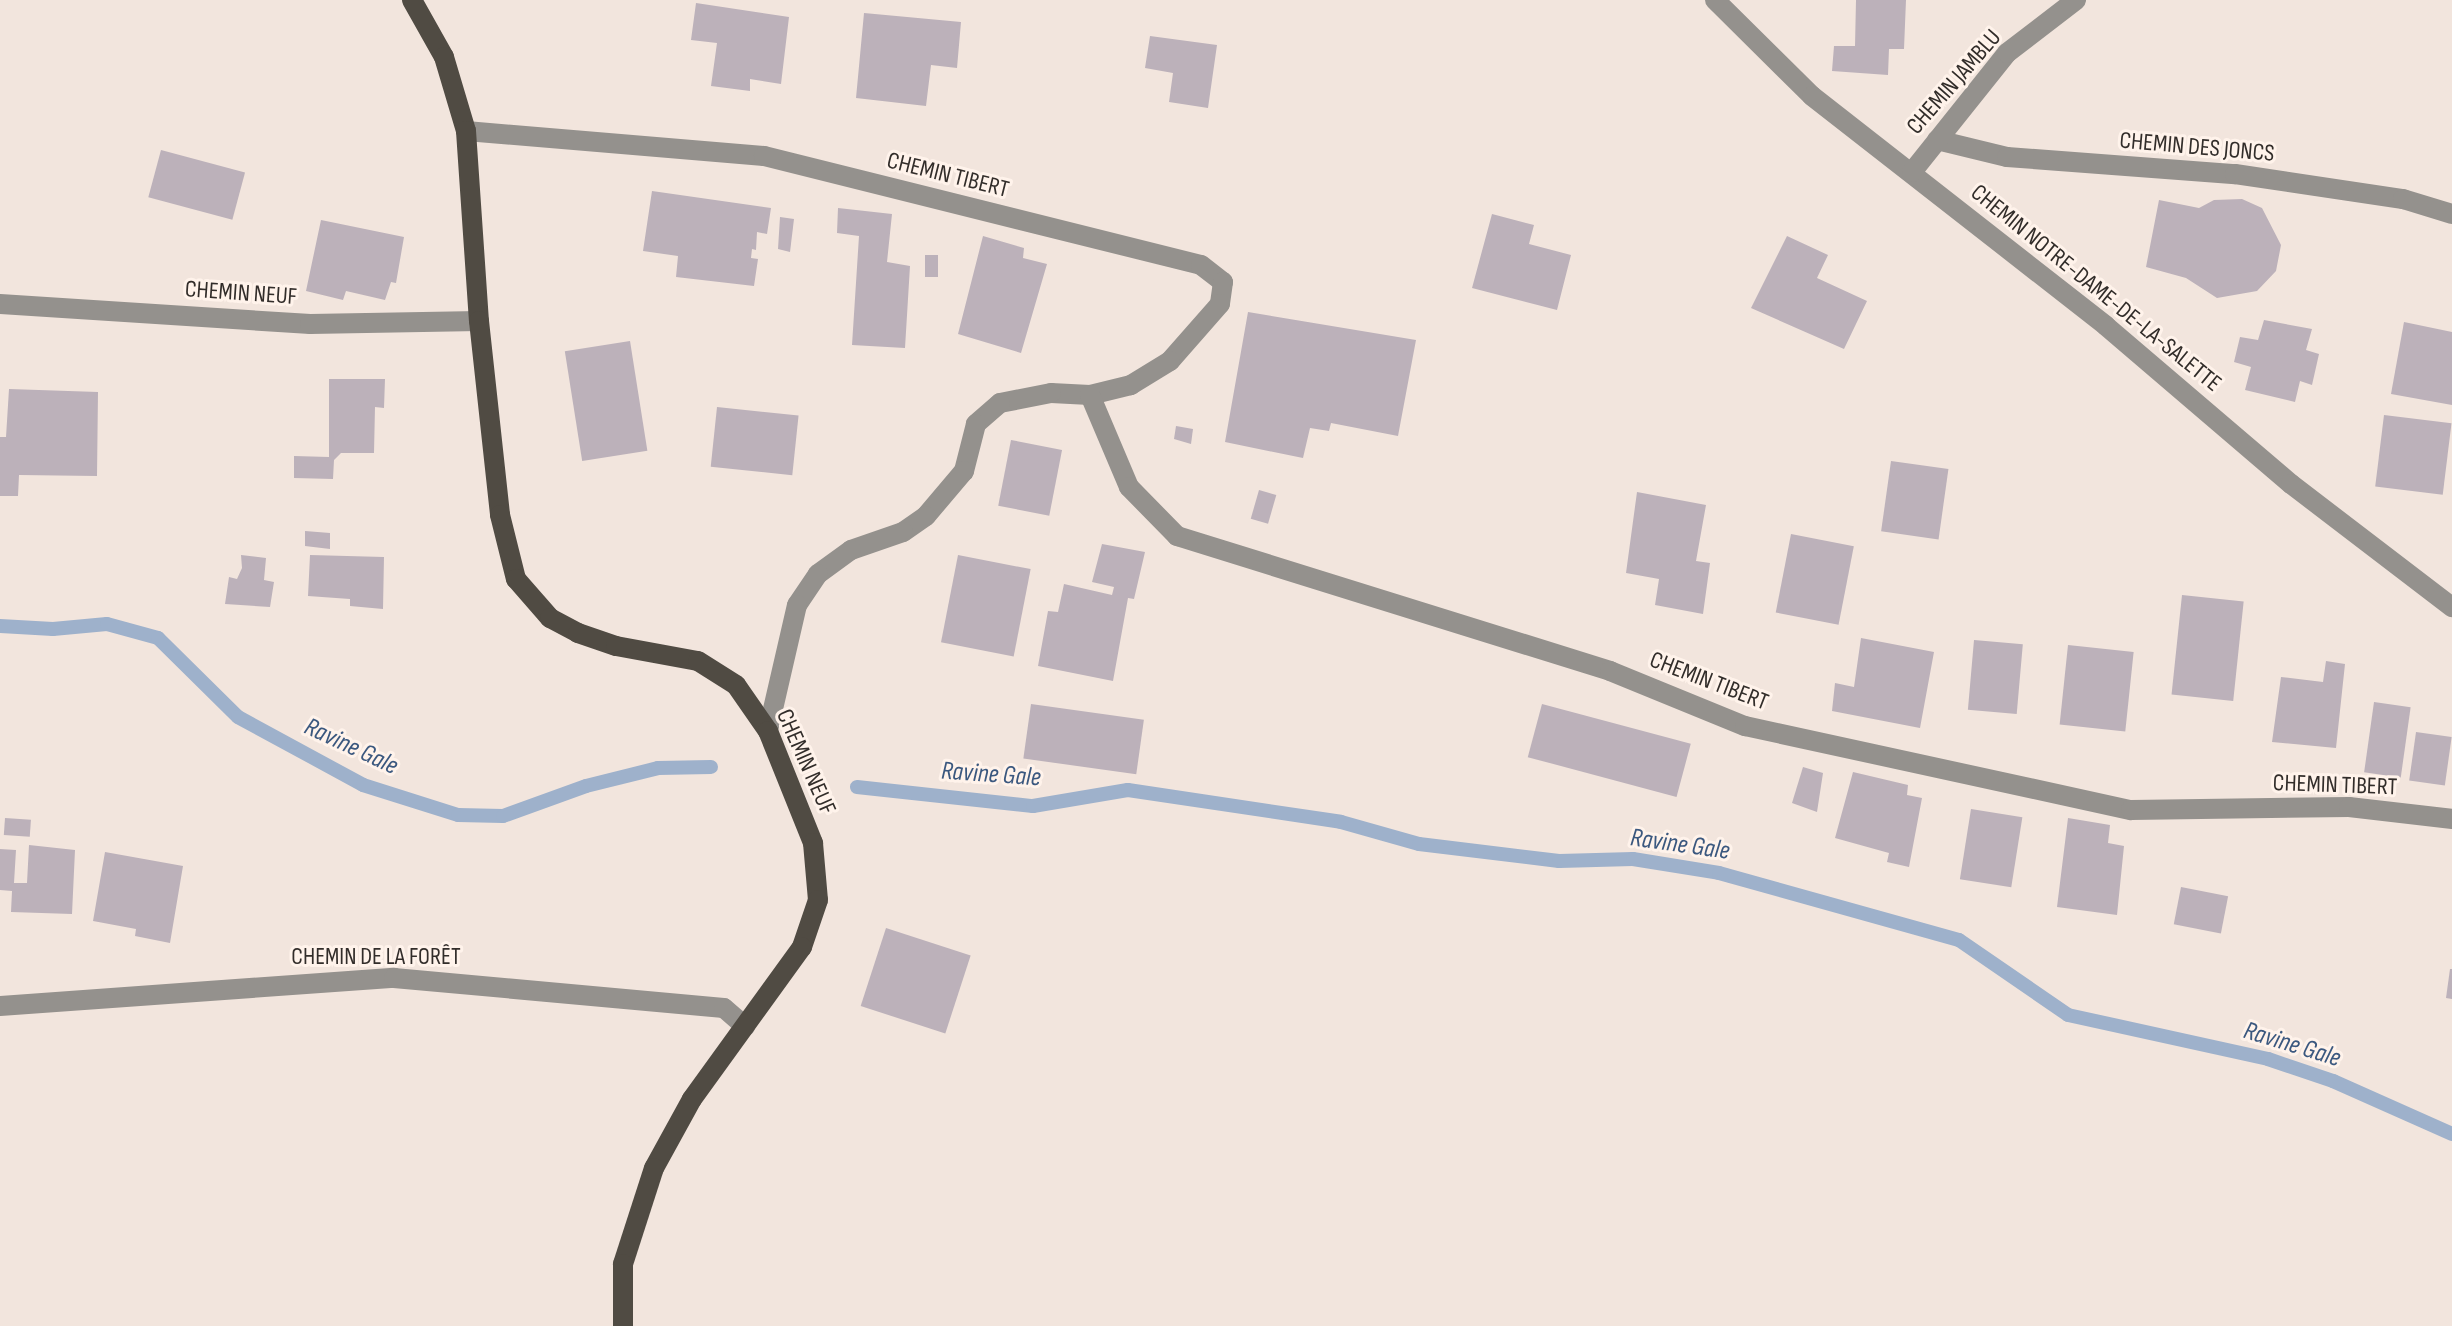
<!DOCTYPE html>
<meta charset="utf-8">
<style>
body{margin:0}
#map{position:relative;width:2452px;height:1326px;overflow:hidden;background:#f2e5dd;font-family:"Sofia Sans Condensed",sans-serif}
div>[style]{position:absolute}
.stream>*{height:14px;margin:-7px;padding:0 7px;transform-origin:7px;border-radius:7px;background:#9eb1cb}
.building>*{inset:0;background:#bcb1ba;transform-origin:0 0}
.minor>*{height:20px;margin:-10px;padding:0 10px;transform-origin:10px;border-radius:10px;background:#94918d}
.major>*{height:20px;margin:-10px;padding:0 10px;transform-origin:10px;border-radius:10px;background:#504b43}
span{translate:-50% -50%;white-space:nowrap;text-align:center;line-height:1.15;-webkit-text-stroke:6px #fff3eb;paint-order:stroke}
.street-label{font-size:24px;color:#322d2a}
.water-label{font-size:26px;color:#3b587f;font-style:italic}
</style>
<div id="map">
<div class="stream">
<div style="left:0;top:626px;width:53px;rotate:3.2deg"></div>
<div style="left:53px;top:629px;width:54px;rotate:-5.3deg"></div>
<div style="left:107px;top:624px;width:53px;rotate:15.4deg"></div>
<div style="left:158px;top:638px;width:112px;rotate:44.6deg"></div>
<div style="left:238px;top:717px;width:142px;rotate:28.5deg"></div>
<div style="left:363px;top:785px;width:100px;rotate:17.5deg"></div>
<div style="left:458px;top:815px;width:45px;rotate:1.3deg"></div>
<div style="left:503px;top:816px;width:88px;rotate:-19.9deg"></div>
<div style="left:586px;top:786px;width:74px;rotate:-14deg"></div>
<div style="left:658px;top:768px;width:53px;rotate:-1.1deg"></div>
<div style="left:857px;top:787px;width:177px;rotate:6.2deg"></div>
<div style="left:1033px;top:806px;width:96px;rotate:-9.6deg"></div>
<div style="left:1128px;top:790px;width:215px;rotate:8.5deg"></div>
<div style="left:1341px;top:822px;width:81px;rotate:15.8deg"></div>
<div style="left:1419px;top:844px;width:141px;rotate:6.9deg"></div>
<div style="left:1559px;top:861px;width:74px;rotate:-1.5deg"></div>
<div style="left:1633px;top:859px;width:87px;rotate:9.2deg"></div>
<div style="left:1719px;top:873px;width:249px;rotate:15.6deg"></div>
<div style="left:1959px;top:940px;width:132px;rotate:34.5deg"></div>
<div style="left:2068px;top:1015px;width:205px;rotate:12.4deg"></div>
<div style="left:2268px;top:1059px;width:69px;rotate:18.7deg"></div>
<div style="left:2333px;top:1081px;width:130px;rotate:24deg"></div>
</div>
<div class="building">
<div style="clip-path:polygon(1856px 0,1906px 0,1904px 49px,1889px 49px,1888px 75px,1832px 71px,1834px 46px,1855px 46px)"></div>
<div style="clip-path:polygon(696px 3px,789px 17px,781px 84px,750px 79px,750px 91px,711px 86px,717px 43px,691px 40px)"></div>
<div style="clip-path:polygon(864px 13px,961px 22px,957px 68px,931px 65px,926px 106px,856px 98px)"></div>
<div style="clip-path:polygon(1150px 36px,1217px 45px,1208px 108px,1169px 102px,1173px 73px,1145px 68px)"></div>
<div style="left:161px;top:150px;width:87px;height:49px;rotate:15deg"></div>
<div style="clip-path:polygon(652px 191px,771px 208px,767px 234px,757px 232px,756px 250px,752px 249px,751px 258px,758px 259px,754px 286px,676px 277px,678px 256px,643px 251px)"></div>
<div style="clip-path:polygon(2242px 199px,2262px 208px,2281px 245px,2276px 271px,2257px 291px,2217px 298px,2186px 278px,2146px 267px,2159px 200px,2199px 208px,2214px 200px)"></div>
<div style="clip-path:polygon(838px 208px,892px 214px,887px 262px,910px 266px,905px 348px,852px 345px,859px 236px,837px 233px)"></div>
<div style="clip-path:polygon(1492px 214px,1534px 225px,1529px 244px,1571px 255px,1557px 310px,1472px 288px)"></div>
<div style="clip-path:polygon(780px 217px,794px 219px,790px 252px,778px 249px)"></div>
<div style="clip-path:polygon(321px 220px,404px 237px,396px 283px,391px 282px,385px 300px,346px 291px,343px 300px,306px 291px)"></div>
<div style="clip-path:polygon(983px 236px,1024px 248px,1023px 258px,1047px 264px,1021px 353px,958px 334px)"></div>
<div style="clip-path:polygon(1787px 236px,1828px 255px,1817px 278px,1867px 301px,1844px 349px,1751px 308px)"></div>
<div style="left:925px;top:255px;width:13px;height:22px"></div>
<div style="clip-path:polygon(1248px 312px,1416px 340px,1398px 436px,1331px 423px,1329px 431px,1310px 428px,1303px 458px,1225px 442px)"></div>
<div style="clip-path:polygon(2264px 320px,2312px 329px,2306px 350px,2319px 354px,2312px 385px,2300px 381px,2295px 402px,2245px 390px,2251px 367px,2234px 362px,2240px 337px,2258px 340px)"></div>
<div style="clip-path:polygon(2404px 322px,2452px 332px,2452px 405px,2391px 394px)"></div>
<div style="left:630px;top:341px;width:111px;height:66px;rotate:81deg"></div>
<div style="clip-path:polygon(329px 379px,385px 379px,384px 408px,375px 407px,374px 453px,341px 453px,334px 460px,333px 479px,294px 478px,294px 456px,329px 457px)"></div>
<div style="clip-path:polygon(9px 389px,98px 392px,97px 476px,19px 475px,18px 496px,0 496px,0 437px,6px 437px)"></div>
<div style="left:717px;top:407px;width:82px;height:60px;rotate:6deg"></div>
<div style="left:2384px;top:415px;width:68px;height:72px;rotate:7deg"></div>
<div style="clip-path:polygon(1176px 426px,1193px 429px,1191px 444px,1174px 439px)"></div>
<div style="left:1011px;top:440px;width:52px;height:67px;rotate:11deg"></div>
<div style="left:1891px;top:461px;width:58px;height:71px;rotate:8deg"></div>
<div style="left:1259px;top:490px;width:18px;height:30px;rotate:16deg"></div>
<div style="clip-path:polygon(1637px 492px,1706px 505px,1696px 561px,1710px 563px,1703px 614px,1655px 605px,1659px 579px,1626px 573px)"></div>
<div style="clip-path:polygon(305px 531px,330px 533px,330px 549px,305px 546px)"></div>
<div style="left:1791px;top:534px;width:64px;height:80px;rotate:11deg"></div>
<div style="clip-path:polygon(1102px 544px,1145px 552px,1134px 599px,1128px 598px,1113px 681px,1038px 666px,1048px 611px,1058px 612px,1064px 584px,1112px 595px,1114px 587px,1092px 582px)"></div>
<div style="clip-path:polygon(241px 555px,266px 558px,264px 580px,274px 582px,270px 607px,225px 604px,229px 577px,237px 579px,242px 568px)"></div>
<div style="clip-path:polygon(310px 555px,384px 557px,383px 609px,350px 606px,350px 599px,308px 596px)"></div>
<div style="left:958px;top:555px;width:74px;height:89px;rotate:11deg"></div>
<div style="left:2182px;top:595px;width:62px;height:100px;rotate:6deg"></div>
<div style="clip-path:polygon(1861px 638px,1934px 652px,1920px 728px,1832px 711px,1835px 683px,1854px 687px)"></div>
<div style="left:1974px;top:640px;width:49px;height:70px;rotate:5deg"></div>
<div style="left:2068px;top:645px;width:66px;height:80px;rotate:6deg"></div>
<div style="clip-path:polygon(2326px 661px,2345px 664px,2336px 748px,2272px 742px,2281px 677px,2323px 682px)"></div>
<div style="left:2374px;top:702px;width:37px;height:71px;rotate:8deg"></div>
<div style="left:1031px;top:704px;width:114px;height:55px;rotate:8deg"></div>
<div style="left:1542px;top:704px;width:154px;height:55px;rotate:15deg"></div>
<div style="left:2416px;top:732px;width:36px;height:49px;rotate:8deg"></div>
<div style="clip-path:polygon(1803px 767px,1823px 773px,1817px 812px,1792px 803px)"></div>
<div style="clip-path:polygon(1853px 772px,1908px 785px,1907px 795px,1922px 798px,1909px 867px,1887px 862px,1889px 853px,1835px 838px)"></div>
<div style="left:1971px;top:809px;width:52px;height:71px;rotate:9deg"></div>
<div style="left:5px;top:818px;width:26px;height:17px;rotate:4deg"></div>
<div style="clip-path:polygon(2068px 818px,2110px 825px,2108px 843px,2124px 846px,2117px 915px,2057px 907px)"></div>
<div style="clip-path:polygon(29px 845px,75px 850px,72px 914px,11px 912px,12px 891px,0 890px,0 849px,16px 850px,14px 883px,27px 883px)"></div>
<div style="clip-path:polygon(105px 852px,183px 866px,170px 943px,135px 936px,136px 929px,93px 921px)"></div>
<div style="left:2181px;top:887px;width:48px;height:38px;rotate:11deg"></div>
<div style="left:886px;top:928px;width:89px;height:82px;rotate:18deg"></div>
<div style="clip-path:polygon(2450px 969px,2452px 969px,2452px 999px,2446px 998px)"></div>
</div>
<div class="minor">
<div style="left:1715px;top:0;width:136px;rotate:44.7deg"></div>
<div style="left:1812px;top:96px;width:373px;rotate:38deg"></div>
<div style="left:2106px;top:326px;width:243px;rotate:40.5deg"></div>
<div style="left:2291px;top:484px;width:203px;rotate:37.4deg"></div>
<div style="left:466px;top:131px;width:299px;rotate:4.8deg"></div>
<div style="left:764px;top:156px;width:450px;rotate:14deg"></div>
<div style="left:1201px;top:265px;width:28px;rotate:38deg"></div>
<div style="left:1223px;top:282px;width:22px;rotate:98deg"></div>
<div style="left:1220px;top:304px;width:76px;rotate:131.3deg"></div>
<div style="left:1170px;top:361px;width:46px;rotate:148.4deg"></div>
<div style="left:1131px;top:385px;width:42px;rotate:166.3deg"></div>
<div style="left:1090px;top:395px;width:39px;rotate:-177deg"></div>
<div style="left:1051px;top:393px;width:52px;rotate:168.9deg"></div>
<div style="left:1000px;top:403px;width:32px;rotate:139deg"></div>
<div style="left:976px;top:424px;width:49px;rotate:104.3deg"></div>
<div style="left:964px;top:471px;width:59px;rotate:130.2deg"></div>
<div style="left:926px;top:516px;width:28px;rotate:145deg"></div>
<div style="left:903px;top:532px;width:55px;rotate:160.9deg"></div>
<div style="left:851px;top:550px;width:41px;rotate:144deg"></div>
<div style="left:818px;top:574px;width:37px;rotate:124deg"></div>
<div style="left:797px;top:605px;width:129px;rotate:103deg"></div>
<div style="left:1937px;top:140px;width:72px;rotate:13.7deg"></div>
<div style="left:2007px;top:157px;width:229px;rotate:4.3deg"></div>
<div style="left:2235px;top:174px;width:170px;rotate:8.5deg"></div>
<div style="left:2403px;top:199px;width:51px;rotate:17deg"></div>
<div style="left:1912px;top:172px;width:152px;rotate:-51.4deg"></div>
<div style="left:2007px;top:53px;width:87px;rotate:-37.5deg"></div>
<div style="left:0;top:304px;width:311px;rotate:3.7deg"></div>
<div style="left:310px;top:324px;width:169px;rotate:-1deg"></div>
<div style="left:1090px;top:395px;width:100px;rotate:67deg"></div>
<div style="left:1129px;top:487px;width:69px;rotate:45.6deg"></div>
<div style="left:1177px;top:536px;width:454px;rotate:17.3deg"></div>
<div style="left:1610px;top:671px;width:146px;rotate:22.2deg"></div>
<div style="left:1745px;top:726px;width:395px;rotate:12.3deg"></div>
<div style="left:2131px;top:810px;width:218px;rotate:-0.8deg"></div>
<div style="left:2349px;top:807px;width:104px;rotate:6.6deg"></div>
<div style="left:0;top:1006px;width:395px;rotate:-4.1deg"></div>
<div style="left:394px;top:978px;width:331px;rotate:5.2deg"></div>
<div style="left:724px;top:1008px;width:28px;rotate:41deg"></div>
</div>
<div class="major">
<div style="left:412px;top:0;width:65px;rotate:60.7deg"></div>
<div style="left:444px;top:57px;width:77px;rotate:73.4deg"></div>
<div style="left:466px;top:131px;width:190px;rotate:86.1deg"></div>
<div style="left:479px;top:321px;width:195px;rotate:83.8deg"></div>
<div style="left:500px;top:515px;width:66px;rotate:76deg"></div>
<div style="left:516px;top:579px;width:52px;rotate:48.9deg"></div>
<div style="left:550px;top:618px;width:32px;rotate:28deg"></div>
<div style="left:578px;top:633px;width:40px;rotate:18.9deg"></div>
<div style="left:616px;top:646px;width:83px;rotate:10.4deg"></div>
<div style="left:698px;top:661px;width:45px;rotate:32.3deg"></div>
<div style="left:736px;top:685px;width:56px;rotate:55.2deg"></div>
<div style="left:768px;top:731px;width:121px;rotate:68.1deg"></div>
<div style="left:813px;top:843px;width:57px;rotate:85deg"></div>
<div style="left:818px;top:900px;width:50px;rotate:108.8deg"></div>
<div style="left:802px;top:947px;width:188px;rotate:125.9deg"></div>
<div style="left:692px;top:1099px;width:79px;rotate:118.8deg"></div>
<div style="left:654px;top:1168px;width:101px;rotate:107.9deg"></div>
<div style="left:623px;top:1264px;width:62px;rotate:90deg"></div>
</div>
<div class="street-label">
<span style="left:1954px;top:82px;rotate:-49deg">CHEMIN JAMBLU</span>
<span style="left:2197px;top:147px;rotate:5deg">CHEMIN DES JONCS</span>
<span style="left:948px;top:175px;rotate:14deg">CHEMIN TIBERT</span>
<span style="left:2096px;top:288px;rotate:39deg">CHEMIN NOTRE-DAME-DE-LA-SALETTE</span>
<span style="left:241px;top:293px;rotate:4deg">CHEMIN NEUF</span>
<span style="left:1709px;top:681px;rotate:21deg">CHEMIN TIBERT</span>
<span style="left:806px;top:762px;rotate:66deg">CHEMIN NEUF</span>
<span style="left:2335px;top:785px;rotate:2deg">CHEMIN TIBERT</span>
<span style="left:376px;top:957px">CHEMIN DE LA FORÊT</span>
</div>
<div class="water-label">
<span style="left:351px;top:747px;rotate:25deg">Ravine Gale</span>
<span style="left:991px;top:775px;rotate:4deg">Ravine Gale</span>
<span style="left:1680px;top:845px;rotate:8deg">Ravine Gale</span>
<span style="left:2292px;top:1045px;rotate:17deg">Ravine Gale</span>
</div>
</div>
